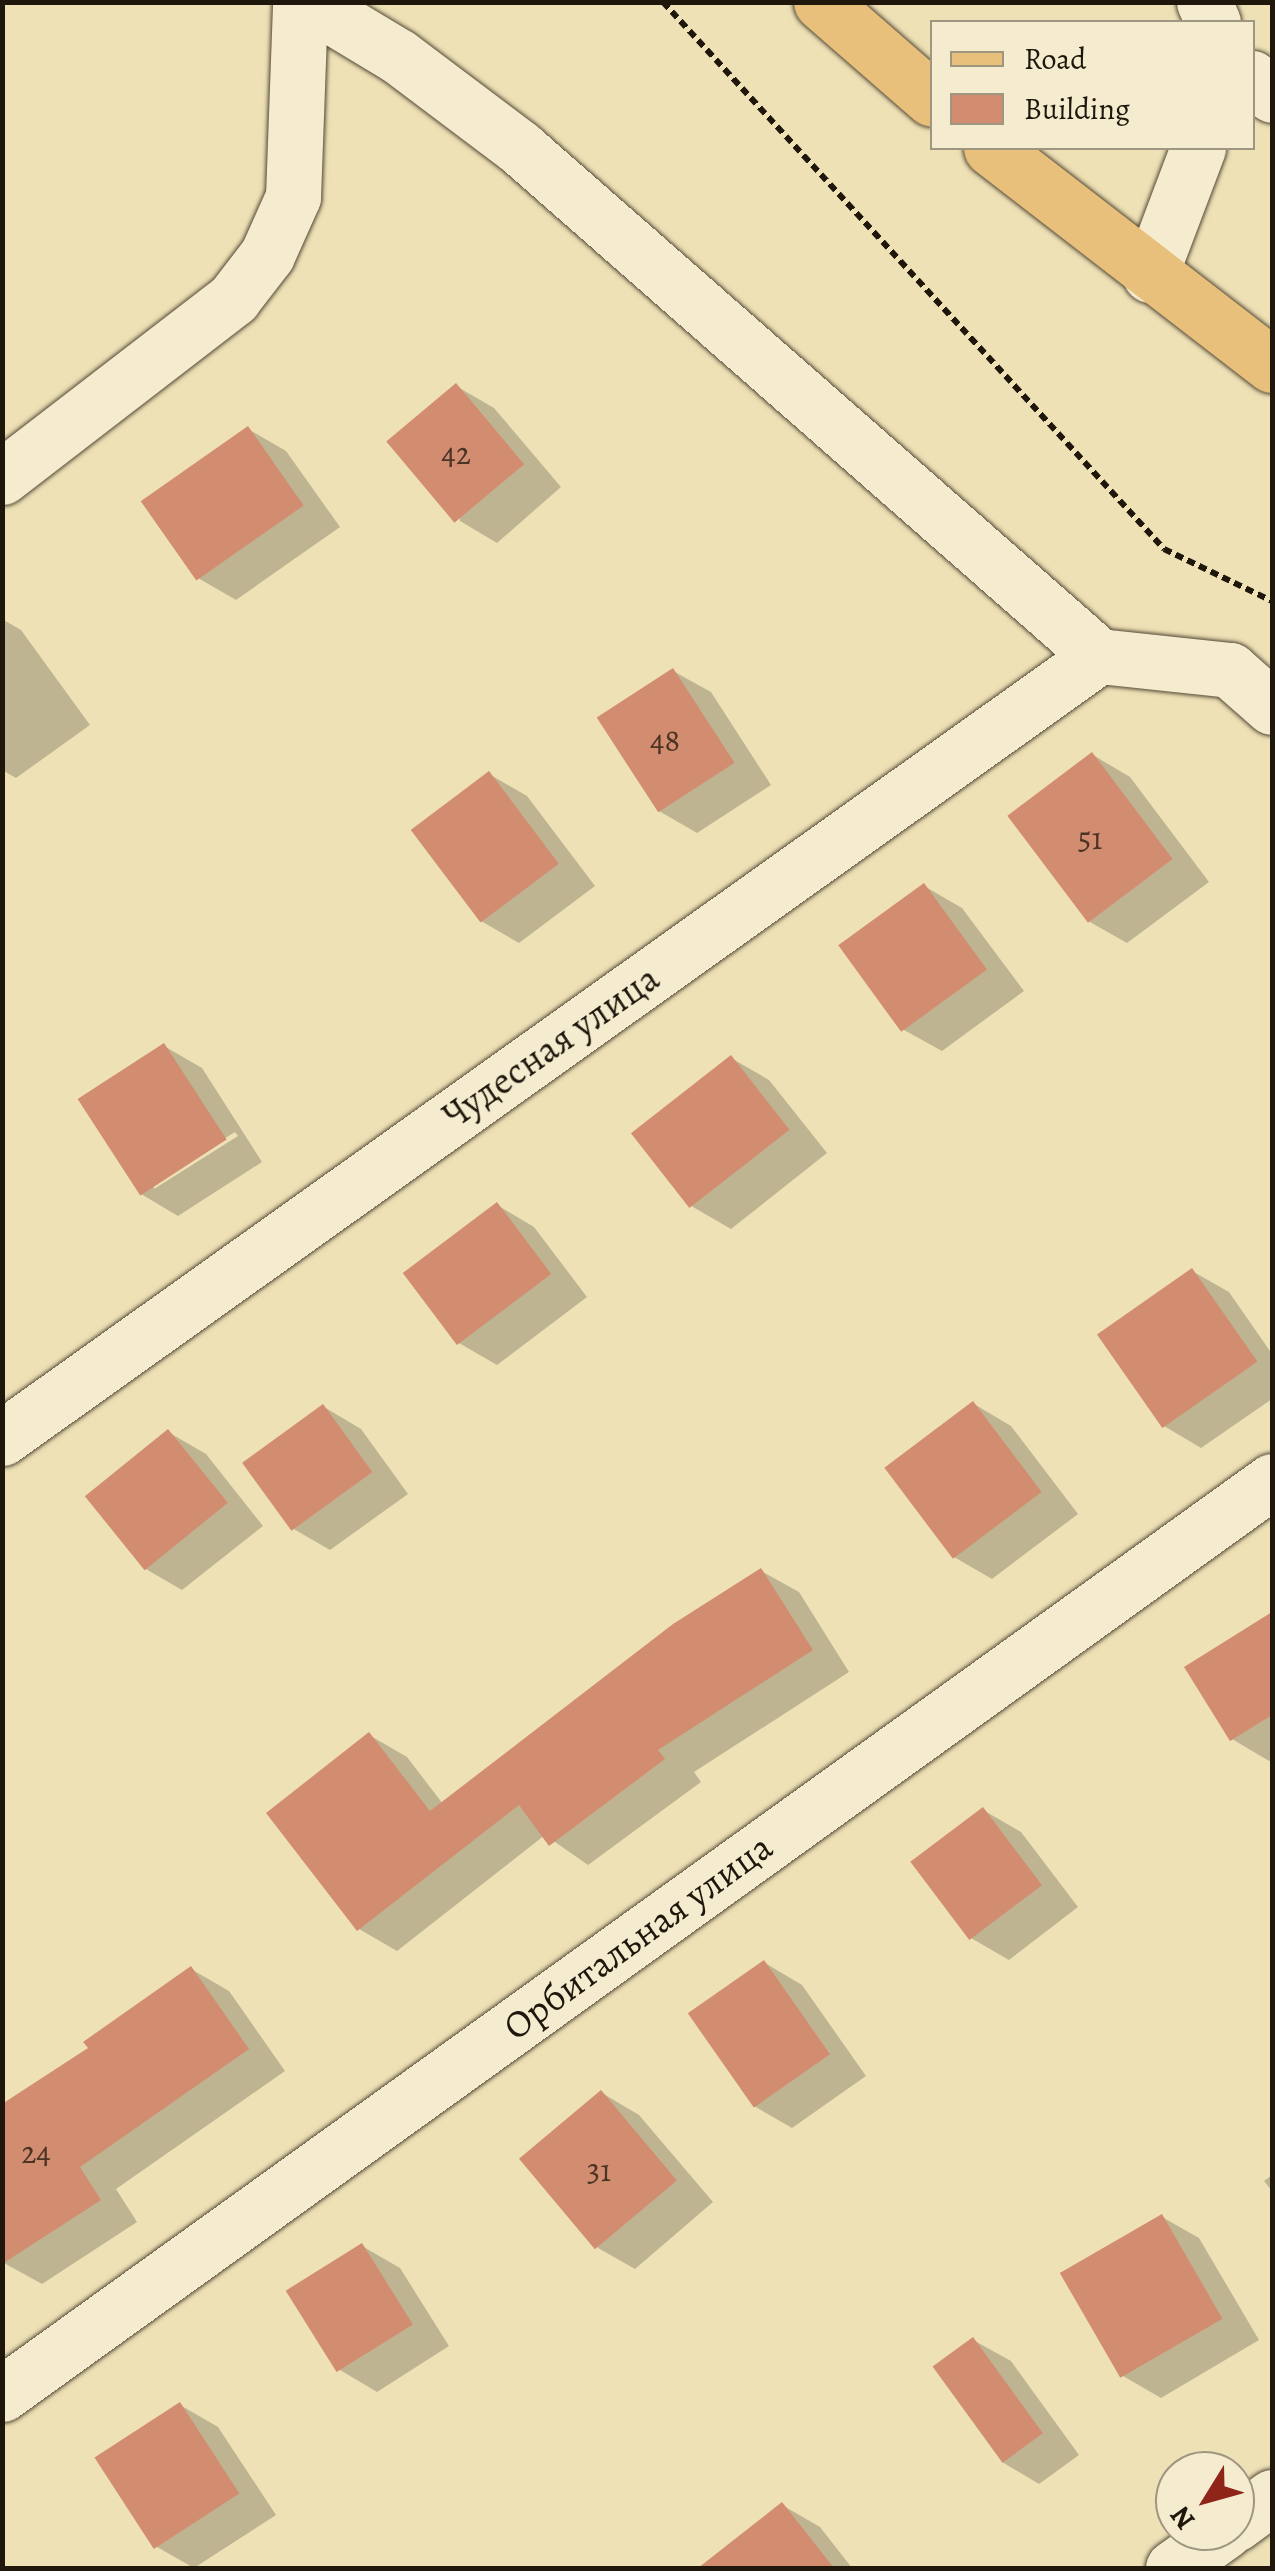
<!DOCTYPE html>
<meta charset="utf-8">
<style>
body{margin:0}
#map{position:relative;width:1275px;height:2571px;overflow:hidden;background:#efe1b6;font-family:Alegreya,serif}
div>[style]{position:absolute}
.shadow>*{inset:0;background:#0003}
.building>*{inset:0;background:#d28c70;transform-origin:0 0}
.path>*{height:6px;margin-top:-3px;transform-origin:0;background:repeating-linear-gradient(90deg,#1f160c 0 8px,transparent 0 13px)}
.roads{filter:drop-shadow(0 0 2px #534936) drop-shadow(0 0 2px #534936)}
.minor>*{height:55px;margin:-27.5px;padding:0 27.5px;transform-origin:27.5px;border-radius:27.5px;background:#f5ecd0}
.major>*{height:55px;margin:-27.5px;padding:0 27.5px;transform-origin:27.5px;border-radius:27.5px;background:#e8c07b}
span{translate:-50% -50%;white-space:nowrap;text-align:center;line-height:1.15;-webkit-text-stroke:10px #f5ecd0;paint-order:stroke}
.number-label{font-size:32px;color:#4c3425}
.number-label span{-webkit-text-stroke-width:0}
.street-label{font-size:38px;color:#1f160c}
.frame{position:absolute;inset:0;border:5px solid #1f160c;pointer-events:none}
.legend{position:absolute;left:930px;top:20px;width:325px;height:130px;box-sizing:border-box;background:#f5ecd0;border:2px solid #9f9682;margin:0;padding:12px 18px;list-style:none;font-size:30px;color:#1f160c}
.legend li{display:flex;align-items:center;gap:20px;height:50px}
.legend b{width:50px;border:2px solid #9f9682}
.north{position:absolute;left:1155px;top:2451px;width:100px;height:100px;box-sizing:border-box;background:#f5ecd0;border:2px solid #9f9682;border-radius:50%;rotate:233deg;font-size:28px;font-weight:700;line-height:40px;text-align:center;color:#1f160c}
.north::after{content:'';display:block;margin:auto;width:35px;height:45px;background:#8f2418;clip-path:polygon(50% 0,100% 100%,50% 72%,0 100%)}
</style>
<div id="map">
<div class="shadow">
<div style="clip-path:polygon(456px 386px,494px 408px,561px 487px,497px 543px,460px 521px)"></div>
<div style="clip-path:polygon(248px 429px,286px 451px,340px 527px,236px 600px,198px 578px)"></div>
<div style="clip-path:polygon(2px 619px,21px 630px,90px 725px,16px 778px,2px 770px)"></div>
<div style="clip-path:polygon(673px 671px,711px 692px,771px 785px,697px 833px,659px 811px)"></div>
<div style="clip-path:polygon(1093px 755px,1130px 777px,1209px 882px,1127px 943px,1090px 922px)"></div>
<div style="clip-path:polygon(489px 774px,527px 796px,595px 886px,519px 943px,481px 921px)"></div>
<div style="clip-path:polygon(924px 886px,962px 908px,1024px 991px,942px 1051px,904px 1030px,843px 946px)"></div>
<div style="clip-path:polygon(evenodd,164px 1046px,202px 1068px,262px 1162px,178px 1216px,141px 1194px,164px 1046px,235px 1132px,238px 1136px,154px 1189px,154px 1183px,235px 1132px)"></div>
<div style="clip-path:polygon(731px 1058px,769px 1080px,827px 1153px,731px 1229px,693px 1207px,635px 1134px)"></div>
<div style="clip-path:polygon(497px 1205px,534px 1227px,587px 1297px,497px 1365px,459px 1343px)"></div>
<div style="clip-path:polygon(1192px 1271px,1229px 1292px,1272px 1354px,1272px 1399px,1201px 1448px,1164px 1426px)"></div>
<div style="clip-path:polygon(974px 1404px,1011px 1426px,1078px 1514px,992px 1579px,954px 1557px)"></div>
<div style="clip-path:polygon(324px 1407px,361px 1429px,408px 1494px,330px 1550px,292px 1528px)"></div>
<div style="clip-path:polygon(168px 1432px,206px 1454px,263px 1526px,182px 1590px,144px 1568px)"></div>
<div style="clip-path:polygon(761px 1571px,799px 1592px,849px 1672px,694px 1772px,701px 1782px,588px 1865px,545px 1835px,397px 1951px,359px 1929px,369px 1735px,407px 1757px,443px 1804px)"></div>
<div style="clip-path:polygon(1272px 1615px,1272px 1759px,1269px 1761px,1232px 1739px,1187px 1668px)"></div>
<div style="clip-path:polygon(983px 1810px,1021px 1832px,1078px 1907px,1009px 1960px,971px 1938px)"></div>
<div style="clip-path:polygon(765px 1963px,802px 1985px,866px 2076px,792px 2128px,754px 2106px)"></div>
<div style="clip-path:polygon(191px 1969px,229px 1991px,285px 2071px,116px 2189px,137px 2222px,42px 2284px,4px 2263px,92px 2049px)"></div>
<div style="clip-path:polygon(602px 2093px,639px 2115px,713px 2202px,635px 2269px,598px 2248px)"></div>
<div style="clip-path:polygon(1272px 2175px,1272px 2191px,1264px 2181px)"></div>
<div style="clip-path:polygon(1162px 2217px,1199px 2238px,1259px 2340px,1161px 2398px,1123px 2376px)"></div>
<div style="clip-path:polygon(362px 2246px,400px 2268px,449px 2346px,377px 2392px,340px 2370px)"></div>
<div style="clip-path:polygon(973px 2340px,1011px 2361px,1079px 2455px,1039px 2484px,1002px 2462px)"></div>
<div style="clip-path:polygon(180px 2405px,218px 2427px,276px 2515px,194px 2568px,157px 2547px)"></div>
<div style="clip-path:polygon(782px 2505px,820px 2527px,852px 2568px,702px 2568px)"></div>
</div>
<div class="building">
<div style="left:456px;top:383px;width:106px;height:91px;rotate:50deg"></div>
<div style="left:248px;top:426px;width:97px;height:131px;rotate:55deg"></div>
<div style="left:673px;top:668px;width:113px;height:91px;rotate:57deg"></div>
<div style="left:1092px;top:752px;width:134px;height:106px;rotate:53deg"></div>
<div style="left:489px;top:771px;width:116px;height:98px;rotate:53deg"></div>
<div style="left:924px;top:883px;width:107px;height:106px;rotate:54deg"></div>
<div style="left:164px;top:1043px;width:115px;height:103px;rotate:57deg"></div>
<div style="left:731px;top:1055px;width:95px;height:127px;rotate:52deg"></div>
<div style="left:497px;top:1202px;width:90px;height:118px;rotate:53deg"></div>
<div style="left:1192px;top:1268px;width:114px;height:116px;rotate:55deg"></div>
<div style="left:973px;top:1401px;width:114px;height:111px;rotate:53deg"></div>
<div style="left:323px;top:1404px;width:84px;height:100px;rotate:54deg"></div>
<div style="left:168px;top:1429px;width:95px;height:107px;rotate:51deg"></div>
<div style="clip-path:polygon(761px 1568px,813px 1650px,658px 1750px,665px 1759px,549px 1846px,519px 1805px,357px 1931px,266px 1813px,369px 1732px,430px 1811px,673px 1624px)"></div>
<div style="clip-path:polygon(1272px 1612px,1272px 1715px,1230px 1741px,1184px 1667px)"></div>
<div style="left:983px;top:1807px;width:98px;height:91px;rotate:53deg"></div>
<div style="left:764px;top:1960px;width:115px;height:93px;rotate:55deg"></div>
<div style="clip-path:polygon(191px 1966px,249px 2049px,80px 2167px,101px 2200px,2px 2264px,2px 2104px,88px 2048px,83px 2042px)"></div>
<div style="left:601px;top:2090px;width:118px;height:107px;rotate:50deg"></div>
<div style="left:1162px;top:2214px;width:121px;height:118px;rotate:60deg"></div>
<div style="left:362px;top:2243px;width:96px;height:90px;rotate:58deg"></div>
<div style="left:973px;top:2337px;width:119px;height:50px;rotate:54deg"></div>
<div style="left:180px;top:2402px;width:109px;height:102px;rotate:57deg"></div>
<div style="clip-path:polygon(782px 2502px,834px 2568px,698px 2568px)"></div>
</div>
<div class="path">
<div style="left:663px;top:2px;width:742px;rotate:47.51deg"></div>
<div style="left:1164px;top:549px;width:120px;rotate:25.7deg"></div>
</div>
<div class="roads">
<div class="minor">
<div style="left:308px;top:2px;width:105px;rotate:31deg"></div>
<div style="left:398px;top:56px;width:153px;rotate:37deg"></div>
<div style="left:520px;top:148px;width:770px;rotate:41.26deg"></div>
<div style="left:1099px;top:656px;width:132px;rotate:6.1deg"></div>
<div style="left:1230px;top:670px;width:56px;rotate:41.4deg"></div>
<div style="left:1204px;top:2px;width:22px;rotate:66deg"></div>
<div style="left:1252px;top:78px;width:26px;rotate:40deg"></div>
<div style="left:1150px;top:275px;width:136px;rotate:-69.3deg"></div>
<div style="left:2px;top:477px;width:292px;rotate:-37.6deg"></div>
<div style="left:233px;top:299px;width:56px;rotate:-52.3deg"></div>
<div style="left:267px;top:255px;width:64px;rotate:-65.9deg"></div>
<div style="left:293px;top:197px;width:195px;rotate:-87.9deg"></div>
<div style="left:2px;top:1438px;width:1347px;rotate:-35.48deg"></div>
<div style="left:2px;top:2394px;width:1564px;rotate:-35.71deg"></div>
<div style="left:1235px;top:2524px;width:46px;rotate:-36.1deg"></div>
<div style="left:1173px;top:2568px;width:64px;rotate:-35.4deg"></div>
</div>
<div class="major">
<div style="left:821px;top:2px;width:147px;rotate:41.1deg"></div>
<div style="left:991px;top:148px;width:355px;rotate:37.7deg"></div>
</div>
</div>
<div class="number-label">
<span style="left:456px;top:453px">42</span>
<span style="left:665px;top:740px">48</span>
<span style="left:1090px;top:838px">51</span>
<span style="left:36px;top:2152px">24</span>
<span style="left:599px;top:2170px">31</span>
</div>
<div class="street-label">
<span style="left:551px;top:1047px;rotate:-35deg">Чудесная улица</span>
<span style="left:638px;top:1937px;rotate:-36deg">Орбитальная улица</span>
</div>
<div class="frame"></div>
<ul class="legend">
<li><b style="height:12px;background:#e8c07b"></b>Road</li>
<li><b style="height:28px;background:#d28c70"></b>Building</li>
</ul>
<div class="north">N</div>
</div>
